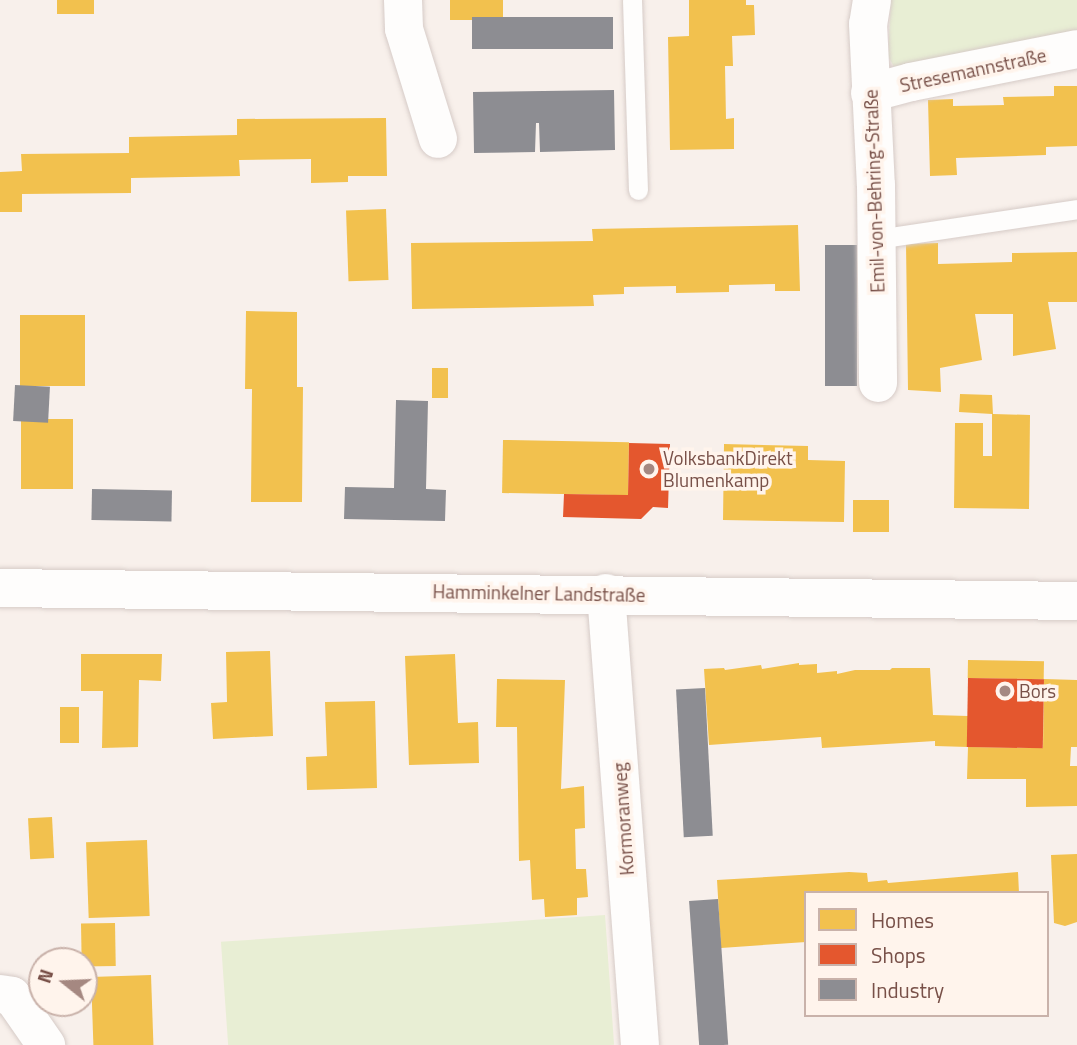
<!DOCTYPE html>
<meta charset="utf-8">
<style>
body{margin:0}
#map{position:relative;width:1077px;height:1045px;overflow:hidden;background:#f8f0eb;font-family:"Titillium Web",sans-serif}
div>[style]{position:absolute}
.green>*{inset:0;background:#e8eed4;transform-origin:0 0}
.homes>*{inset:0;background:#f2c14e;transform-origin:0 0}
.shops>*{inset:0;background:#e4572e;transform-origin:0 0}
.industry>*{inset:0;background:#8d8d92;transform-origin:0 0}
.roads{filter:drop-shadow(0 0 2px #d6cbc7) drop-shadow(0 0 2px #d6cbc7)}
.service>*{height:19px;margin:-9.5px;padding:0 9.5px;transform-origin:9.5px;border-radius:9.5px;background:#fefdfc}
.minor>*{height:38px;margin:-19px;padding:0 19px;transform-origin:19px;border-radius:19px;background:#fefdfc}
.dots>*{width:19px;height:19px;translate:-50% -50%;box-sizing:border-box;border:4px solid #fff4ec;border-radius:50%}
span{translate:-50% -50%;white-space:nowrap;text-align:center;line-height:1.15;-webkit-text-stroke:7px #fff4ec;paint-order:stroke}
.street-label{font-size:19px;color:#785048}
.poi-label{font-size:19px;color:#785048}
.left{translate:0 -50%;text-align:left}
.legend{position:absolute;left:804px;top:891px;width:245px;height:126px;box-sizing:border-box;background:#fff4ec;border:2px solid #c9b2aa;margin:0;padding:9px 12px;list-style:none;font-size:21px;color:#785048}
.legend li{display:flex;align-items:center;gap:14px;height:35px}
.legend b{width:35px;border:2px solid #c9b2aa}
.north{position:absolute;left:28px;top:947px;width:70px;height:70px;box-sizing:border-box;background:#fff4ec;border:2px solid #c9b2aa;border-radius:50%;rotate:288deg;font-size:19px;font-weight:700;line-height:28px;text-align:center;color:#785048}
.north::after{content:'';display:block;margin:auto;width:24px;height:32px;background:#a58881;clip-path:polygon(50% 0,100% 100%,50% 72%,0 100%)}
</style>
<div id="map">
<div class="green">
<div style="clip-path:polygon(891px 0,1077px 0,1077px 42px,895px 69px,888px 56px)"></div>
<div style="left:605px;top:915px;width:130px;height:385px;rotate:86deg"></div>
</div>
<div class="homes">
<div style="left:57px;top:0;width:37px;height:14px"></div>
<div style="left:450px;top:0;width:53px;height:20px"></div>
<div style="clip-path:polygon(689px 0,746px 0,746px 5px,754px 5px,755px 35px,732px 36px,733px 66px,725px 66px,726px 119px,734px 118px,734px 149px,670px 150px,668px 37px,689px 36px)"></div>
<div style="clip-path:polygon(1054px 86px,1077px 86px,1077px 146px,1046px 147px,1046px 155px,956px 158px,957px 175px,930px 176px,928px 100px,953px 99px,953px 106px,1004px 105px,1003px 97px,1054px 96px)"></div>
<div style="clip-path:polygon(386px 118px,387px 176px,348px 176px,348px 182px,311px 183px,311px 159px,239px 160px,240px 176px,131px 178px,131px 193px,22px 194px,22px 212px,0 212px,0 172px,22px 171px,21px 154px,129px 153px,129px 137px,237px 135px,237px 119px)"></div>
<div style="left:386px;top:209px;width:71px;height:40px;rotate:88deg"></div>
<div style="clip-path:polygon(798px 225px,800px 291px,775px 291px,775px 284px,729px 285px,729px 292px,676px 293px,676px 286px,624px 287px,624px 294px,593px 295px,594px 306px,412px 309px,411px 243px,593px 241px,592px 229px)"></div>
<div style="clip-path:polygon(938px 243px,938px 264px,1012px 262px,1012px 253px,1077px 252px,1077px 302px,1048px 302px,1056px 349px,1013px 356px,1013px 314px,975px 314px,982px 360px,940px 368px,941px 392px,908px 390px,906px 244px)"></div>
<div style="clip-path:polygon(246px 311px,297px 312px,297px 387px,303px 387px,302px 502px,251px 502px,252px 389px,245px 389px)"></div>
<div style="left:85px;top:315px;width:71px;height:65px;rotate:90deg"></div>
<div style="left:432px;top:368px;width:16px;height:30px"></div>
<div style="clip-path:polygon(960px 394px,992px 395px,993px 414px,1030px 415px,1029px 509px,954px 508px,955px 423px,983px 423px,983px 456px,992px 456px,992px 414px,959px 412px)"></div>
<div style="left:21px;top:419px;width:52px;height:70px"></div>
<div style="left:503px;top:440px;width:126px;height:53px;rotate:1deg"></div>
<div style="clip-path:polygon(724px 444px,808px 446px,808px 460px,845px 461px,844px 522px,723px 520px)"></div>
<div style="left:853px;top:500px;width:36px;height:32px"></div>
<div style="clip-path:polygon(270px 651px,273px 736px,213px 739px,211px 703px,227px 702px,226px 652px)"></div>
<div style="clip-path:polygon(81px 654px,162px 654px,161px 681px,139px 680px,138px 747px,102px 748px,103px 691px,81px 691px)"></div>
<div style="clip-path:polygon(455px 654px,458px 723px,478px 722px,479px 763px,409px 765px,405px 656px)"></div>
<div style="left:968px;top:660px;width:76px;height:18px;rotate:1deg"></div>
<div style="clip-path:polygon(799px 663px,799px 665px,817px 664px,817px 673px,837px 671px,837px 674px,855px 670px,890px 670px,892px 668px,930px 668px,933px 715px,968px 716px,968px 747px,935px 746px,935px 741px,822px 748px,821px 737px,709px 745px,704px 669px,724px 668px,725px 670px,761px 665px,762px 669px)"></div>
<div style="clip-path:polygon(497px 679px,565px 680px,561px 789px,584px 786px,585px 828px,575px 829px,576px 869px,586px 869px,588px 897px,577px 898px,577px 915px,545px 917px,544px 899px,532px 900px,530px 860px,519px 861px,517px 727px,496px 727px)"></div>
<div style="clip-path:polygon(1044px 679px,1077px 680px,1077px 747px,1071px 747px,1070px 766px,1077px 766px,1077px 806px,1026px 807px,1026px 779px,967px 779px,968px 747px,1043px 748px)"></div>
<div style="clip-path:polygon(375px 701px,377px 788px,307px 790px,306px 757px,327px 756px,325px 702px)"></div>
<div style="left:60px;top:707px;width:19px;height:36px"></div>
<div style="left:52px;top:817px;width:41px;height:24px;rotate:87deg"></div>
<div style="left:147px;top:840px;width:76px;height:61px;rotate:88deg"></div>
<div style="clip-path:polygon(1077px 854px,1077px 922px,1065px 926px,1054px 923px,1051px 855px)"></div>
<div style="clip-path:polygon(849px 872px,867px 873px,868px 882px,887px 880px,888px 883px,1018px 872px,1019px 893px,806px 893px,806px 942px,721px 948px,717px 880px)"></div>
<div style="left:115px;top:923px;width:43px;height:34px;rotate:89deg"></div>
<div style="left:151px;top:975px;width:70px;height:60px;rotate:88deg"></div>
</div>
<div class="shops">
<div style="clip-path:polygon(629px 443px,670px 444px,668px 508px,653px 507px,641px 519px,563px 517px,564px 494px,628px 495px)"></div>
<div style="left:968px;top:678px;width:76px;height:69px;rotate:1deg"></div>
</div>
<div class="industry">
<div style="left:613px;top:17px;width:32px;height:141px;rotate:90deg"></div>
<div style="clip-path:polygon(614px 90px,615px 150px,540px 152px,539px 123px,536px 123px,535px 152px,474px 153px,473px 92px)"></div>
<div style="left:825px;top:245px;width:32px;height:141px"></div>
<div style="left:15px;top:385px;width:35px;height:36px;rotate:3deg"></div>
<div style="clip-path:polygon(396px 400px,428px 401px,426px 489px,446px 490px,445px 521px,344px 519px,345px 487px,394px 488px)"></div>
<div style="left:92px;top:489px;width:80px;height:31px;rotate:1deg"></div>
<div style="left:705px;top:688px;width:148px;height:29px;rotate:87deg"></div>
<div style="left:718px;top:899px;width:146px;height:29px;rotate:86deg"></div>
</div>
<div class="roads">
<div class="service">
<div style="left:632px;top:0;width:190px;rotate:88.2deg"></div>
<div style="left:877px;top:239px;width:202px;rotate:-8.5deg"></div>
</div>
<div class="minor">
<div style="left:403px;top:0;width:29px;rotate:88deg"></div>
<div style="left:404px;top:29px;width:115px;rotate:72.8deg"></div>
<div style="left:872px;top:0;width:24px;rotate:99deg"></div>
<div style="left:868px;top:24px;width:161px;rotate:87.2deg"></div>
<div style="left:876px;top:185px;width:198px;rotate:89.4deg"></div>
<div style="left:870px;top:93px;width:42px;rotate:-15deg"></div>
<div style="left:911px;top:82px;width:169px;rotate:-11.2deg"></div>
<div style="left:0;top:588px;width:1077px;rotate:0.69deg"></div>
<div style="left:606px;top:593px;width:453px;rotate:85.7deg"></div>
<div style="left:0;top:994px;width:12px;rotate:9deg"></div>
<div style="left:12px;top:996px;width:60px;rotate:55.2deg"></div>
</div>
</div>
<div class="dots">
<div style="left:649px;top:469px;background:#a58881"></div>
<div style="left:1005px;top:691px;background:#a58881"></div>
</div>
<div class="street-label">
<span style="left:973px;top:70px;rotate:-12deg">Stresemannstraße</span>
<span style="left:874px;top:191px;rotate:-92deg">Emil-von-Behring-Straße</span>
<span style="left:539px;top:593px;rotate:1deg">Hamminkelner Landstraße</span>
<span style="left:623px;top:819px;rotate:-94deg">Kormoranweg</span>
</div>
<div class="poi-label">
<span class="left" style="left:663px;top:469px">VolksbankDirekt<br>Blumenkamp</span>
<span class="left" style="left:1019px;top:691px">Bors</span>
</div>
<ul class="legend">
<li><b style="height:19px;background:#f2c14e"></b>Homes</li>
<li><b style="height:19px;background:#e4572e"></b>Shops</li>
<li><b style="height:19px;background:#8d8d92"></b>Industry</li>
</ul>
<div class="north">N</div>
</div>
